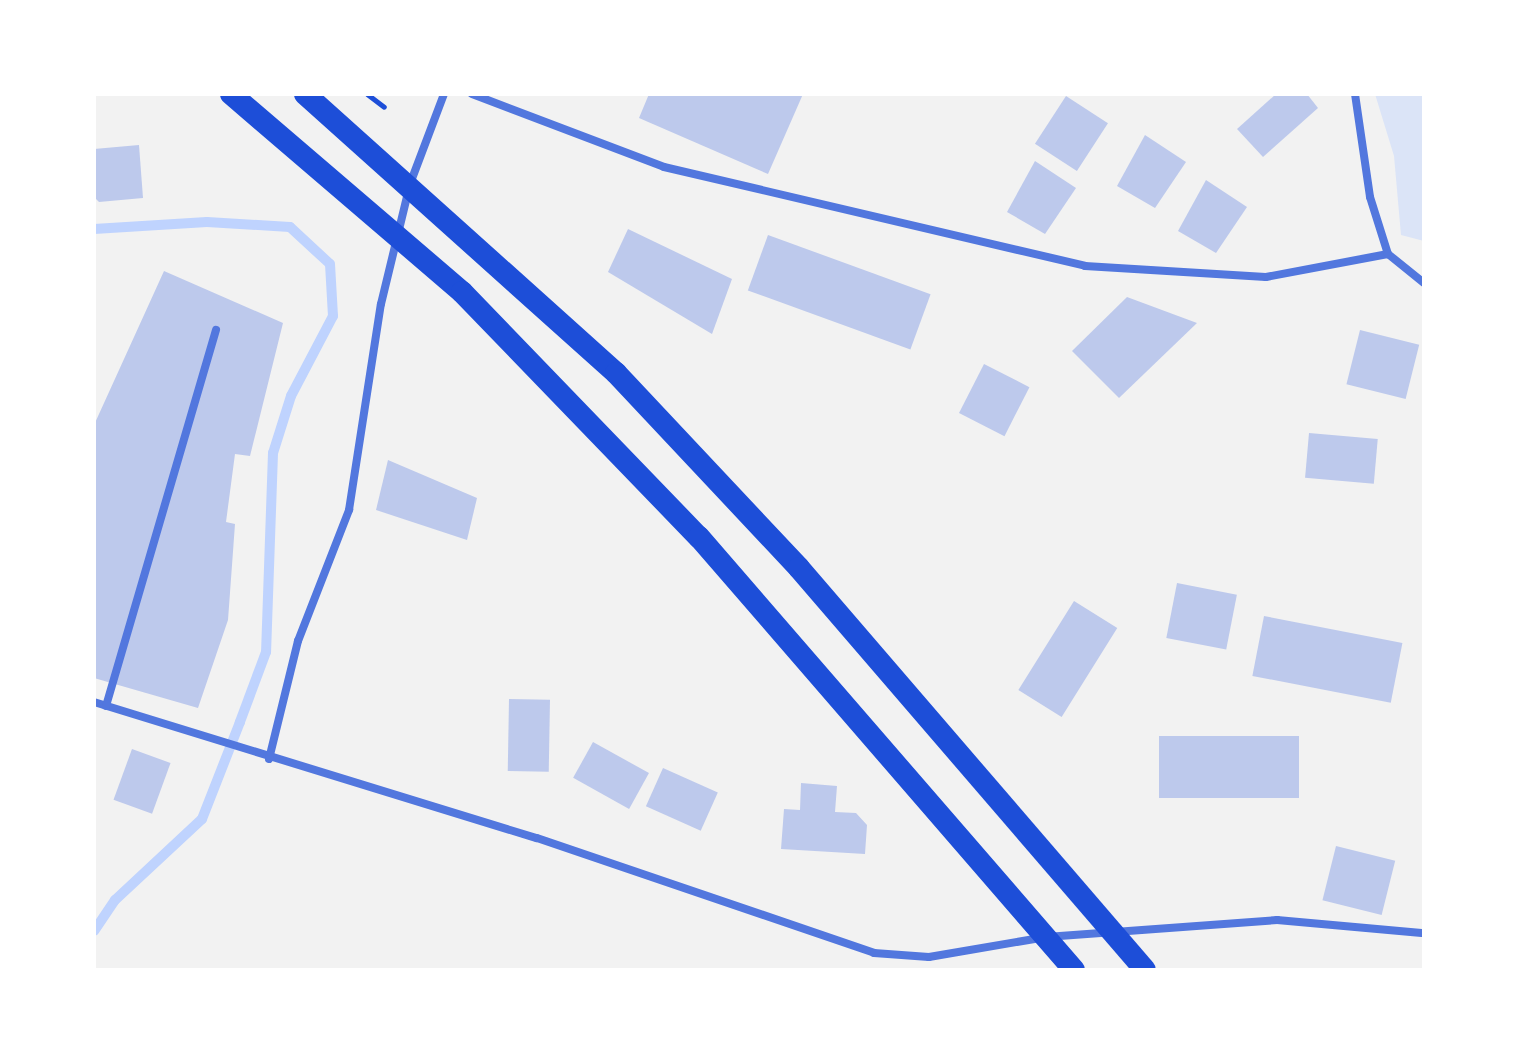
<!DOCTYPE html>
<style>
body{margin:0}
#map{position:relative;width:1518px;height:1064px;overflow:hidden;background:#f2f2f2;font-family:Literata,serif}
div>[style]{position:absolute}
.green>*{inset:0;background:#dbe4f7}
.stream>*{height:10px;margin:-5px;padding:0 5px;transform-origin:5px;border-radius:5px;background:#bfd3fe}
.building>*{inset:0;background:#bdc9ec;transform-origin:0 0}
.path>*{height:5px;margin:-2.5px;padding:0 2.5px;transform-origin:2.5px;border-radius:2.5px;background:#1d4ed8}
.minor>*{height:8px;margin:-4px;padding:0 4px;transform-origin:4px;border-radius:4px;background:#5277de}
.trunk>*{height:22px;margin:-11px;padding:0 11px;transform-origin:11px;border-radius:11px;background:#1d4ed8}
span{translate:-50% -50%;white-space:nowrap;text-align:center;line-height:1.15;-webkit-text-stroke:6px #fff;paint-order:stroke}
.frame{position:absolute;inset:0;border:96px solid #fff;pointer-events:none}
</style>
<div id="map">
<div class="green">
<div style="clip-path:polygon(1375px 94px,1424px 94px,1424px 241px,1401px 235px,1394px 156px)"></div>
</div>
<div class="stream">
<div style="left:94px;top:229px;width:113px;rotate:-3.5deg"></div>
<div style="left:207px;top:222px;width:83px;rotate:3.4deg"></div>
<div style="left:290px;top:227px;width:54px;rotate:42.8deg"></div>
<div style="left:330px;top:264px;width:52px;rotate:86.7deg"></div>
<div style="left:333px;top:316px;width:90px;rotate:117.7deg"></div>
<div style="left:291px;top:396px;width:60px;rotate:107.5deg"></div>
<div style="left:273px;top:453px;width:199px;rotate:92deg"></div>
<div style="left:266px;top:652px;width:75px;rotate:110.4deg"></div>
<div style="left:240px;top:722px;width:104px;rotate:111.4deg"></div>
<div style="left:202px;top:819px;width:119px;rotate:137deg"></div>
<div style="left:115px;top:900px;width:37px;rotate:124deg"></div>
</div>
<div class="building">
<div style="clip-path:polygon(649px 94px,803px 94px,768px 174px,639px 118px)"></div>
<div style="clip-path:polygon(1276px 94px,1307px 94px,1318px 108px,1263px 157px,1237px 129px)"></div>
<div style="left:1066px;top:96px;width:50px;height:57px;rotate:33deg"></div>
<div style="clip-path:polygon(1145px 135px,1186px 162px,1155px 208px,1117px 186px)"></div>
<div style="clip-path:polygon(139px 145px,143px 198px,99px 202px,94px 197px,94px 149px)"></div>
<div style="clip-path:polygon(1035px 161px,1076px 188px,1045px 234px,1007px 212px)"></div>
<div style="clip-path:polygon(1206px 180px,1247px 207px,1216px 253px,1178px 231px)"></div>
<div style="clip-path:polygon(628px 229px,732px 279px,712px 334px,608px 272px)"></div>
<div style="left:768px;top:235px;width:173px;height:59px;rotate:20deg"></div>
<div style="clip-path:polygon(164px 271px,283px 323px,250px 456px,235px 454px,226px 522px,235px 524px,228px 620px,198px 708px,94px 678px,94px 425px)"></div>
<div style="clip-path:polygon(1127px 297px,1197px 323px,1119px 398px,1072px 351px)"></div>
<div style="left:1360px;top:330px;width:61px;height:56px;rotate:14deg"></div>
<div style="left:984px;top:364px;width:51px;height:55px;rotate:27deg"></div>
<div style="left:1309px;top:433px;width:69px;height:45px;rotate:5deg"></div>
<div style="clip-path:polygon(388px 460px,477px 498px,467px 540px,376px 510px)"></div>
<div style="left:1177px;top:583px;width:61px;height:56px;rotate:11deg"></div>
<div style="left:1074px;top:601px;width:51px;height:105px;rotate:32deg"></div>
<div style="left:1264px;top:616px;width:141px;height:61px;rotate:11deg"></div>
<div style="left:509px;top:699px;width:41px;height:72px;rotate:1deg"></div>
<div style="left:1159px;top:736px;width:140px;height:62px"></div>
<div style="left:593px;top:742px;width:64px;height:41px;rotate:29deg"></div>
<div style="left:132px;top:749px;width:41px;height:54px;rotate:20deg"></div>
<div style="left:663px;top:768px;width:60px;height:42px;rotate:24deg"></div>
<div style="clip-path:polygon(801px 783px,837px 786px,835px 812px,856px 813px,867px 825px,865px 854px,781px 849px,784px 809px,800px 810px)"></div>
<div style="left:1336px;top:846px;width:61px;height:56px;rotate:14deg"></div>
</div>
<div class="path">
<div style="left:367px;top:94px;width:21px;rotate:37deg"></div>
</div>
<div class="minor">
<div style="left:472px;top:94px;width:205px;rotate:20.8deg"></div>
<div style="left:664px;top:167px;width:432px;rotate:13.2deg"></div>
<div style="left:1085px;top:266px;width:181px;rotate:3.5deg"></div>
<div style="left:1266px;top:277px;width:124px;rotate:-10.7deg"></div>
<div style="left:1355px;top:94px;width:104px;rotate:81.7deg"></div>
<div style="left:1370px;top:197px;width:60px;rotate:72.5deg"></div>
<div style="left:1388px;top:254px;width:46px;rotate:38.9deg"></div>
<div style="left:94px;top:702px;width:463px;rotate:17.1deg"></div>
<div style="left:537px;top:838px;width:356px;rotate:18.8deg"></div>
<div style="left:874px;top:953px;width:55px;rotate:4.2deg"></div>
<div style="left:929px;top:957px;width:119px;rotate:-9.7deg"></div>
<div style="left:1046px;top:937px;width:232px;rotate:-4.2deg"></div>
<div style="left:1277px;top:920px;width:148px;rotate:5.1deg"></div>
<div style="left:106px;top:706px;width:392px;rotate:-73.7deg"></div>
<div style="left:269px;top:759px;width:122px;rotate:-76.2deg"></div>
<div style="left:298px;top:641px;width:141px;rotate:-68.7deg"></div>
<div style="left:349px;top:510px;width:208px;rotate:-81.2deg"></div>
<div style="left:381px;top:304px;width:123px;rotate:-76.4deg"></div>
<div style="left:410px;top:184px;width:96px;rotate:-69.3deg"></div>
</div>
<div class="trunk">
<div style="left:231px;top:94px;width:304px;rotate:40.6deg"></div>
<div style="left:462px;top:292px;width:341px;rotate:46deg"></div>
<div style="left:699px;top:537px;width:573px;rotate:49.11deg"></div>
<div style="left:305px;top:94px;width:418px;rotate:41.9deg"></div>
<div style="left:616px;top:373px;width:267px;rotate:46.8deg"></div>
<div style="left:799px;top:568px;width:530px;rotate:49.28deg"></div>
</div>
<div class="frame"></div>
</div>
